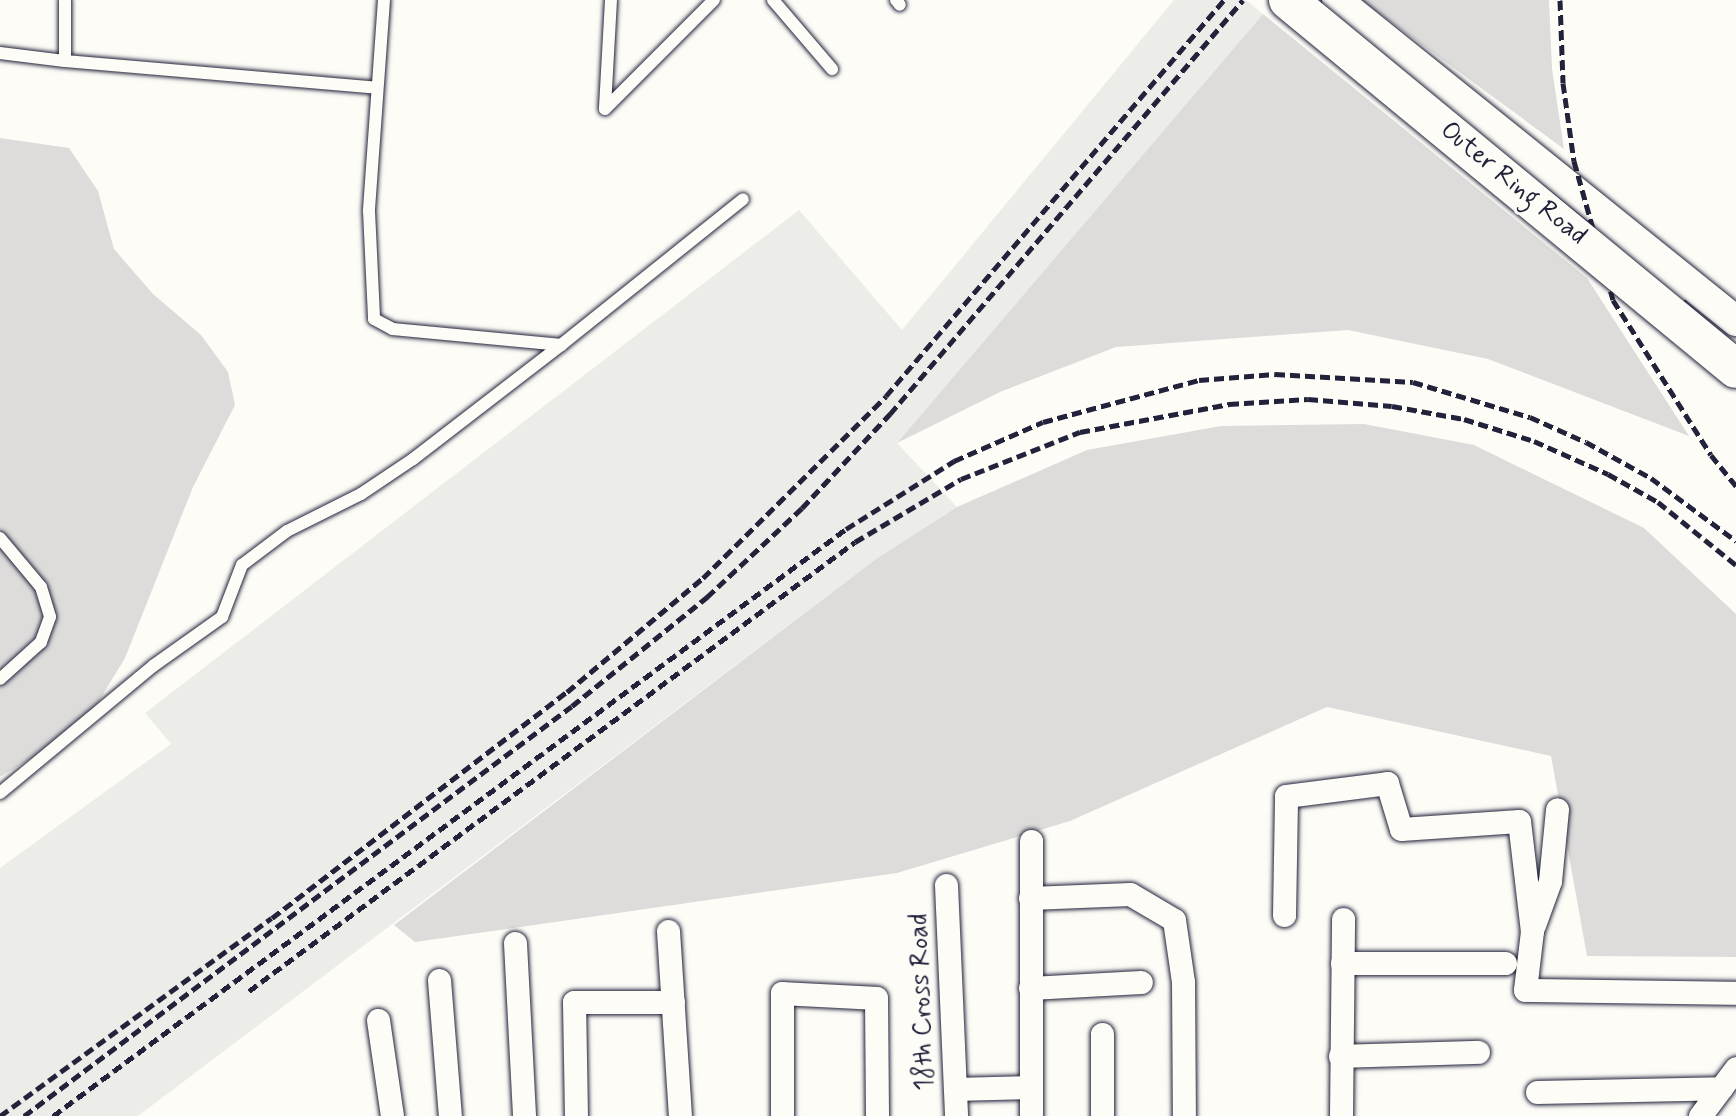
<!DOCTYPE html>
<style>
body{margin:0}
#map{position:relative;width:1736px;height:1116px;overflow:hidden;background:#fdfcf7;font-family:Mynerve,sans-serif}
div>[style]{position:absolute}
.built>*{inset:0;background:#ecece9}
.green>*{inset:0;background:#dddcdb}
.roads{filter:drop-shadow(0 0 2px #22223b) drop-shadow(0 0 2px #22223b)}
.service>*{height:12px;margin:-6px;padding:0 6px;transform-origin:6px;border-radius:6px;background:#fdfcf7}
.minor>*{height:23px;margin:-11.5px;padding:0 11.5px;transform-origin:11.5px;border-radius:11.5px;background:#fdfcf7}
.tertiary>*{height:30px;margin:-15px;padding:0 15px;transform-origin:15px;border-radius:15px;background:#fdfcf7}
.trunk>*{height:38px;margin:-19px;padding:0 19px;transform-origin:19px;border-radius:19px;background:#fdfcf7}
.rail>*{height:5px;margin-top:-2.5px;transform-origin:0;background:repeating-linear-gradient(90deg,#22223b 0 10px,transparent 0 15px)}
.bridges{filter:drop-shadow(0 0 2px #22223b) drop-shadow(0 0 2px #22223b)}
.trunk-bridge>*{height:38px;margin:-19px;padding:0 19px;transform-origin:19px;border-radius:19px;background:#fdfcf7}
span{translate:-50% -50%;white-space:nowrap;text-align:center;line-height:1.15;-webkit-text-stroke:6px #fdfcf7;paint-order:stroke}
.street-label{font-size:26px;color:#22223b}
</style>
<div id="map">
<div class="built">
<div style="clip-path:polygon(1174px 0,1246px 0,1263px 14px,897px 443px,957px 507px,876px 559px,138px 1116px,0 1116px,0 868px,171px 744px,145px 713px,799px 210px,902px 330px)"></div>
</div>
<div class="green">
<div style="clip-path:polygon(1361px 0,1549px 0,1552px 69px,1564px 149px)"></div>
<div style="clip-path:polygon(1263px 14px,1587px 278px,1689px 436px,1488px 359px,1348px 330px,1116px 347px,1000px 392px,897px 443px)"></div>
<div style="clip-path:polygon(0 138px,69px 148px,98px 191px,114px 249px,153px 294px,201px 335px,228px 372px,235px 405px,193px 487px,125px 658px,83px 727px,0 777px)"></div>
<div style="clip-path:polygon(1364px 424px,1474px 445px,1644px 528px,1736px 614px,1736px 957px,1587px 956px,1551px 756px,1327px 707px,1070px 821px,897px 873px,415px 942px,394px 925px,876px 559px,957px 507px,1087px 450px,1221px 426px)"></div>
</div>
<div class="roads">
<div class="service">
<div style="left:65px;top:0;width:61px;rotate:90deg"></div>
<div style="left:65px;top:61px;width:313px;rotate:4.9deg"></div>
<div style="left:384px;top:0;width:212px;rotate:94.1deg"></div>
<div style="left:369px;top:211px;width:108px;rotate:87.3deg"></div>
<div style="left:374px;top:319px;width:21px;rotate:28deg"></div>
<div style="left:393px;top:329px;width:169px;rotate:5.4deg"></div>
<div style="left:561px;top:345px;width:233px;rotate:-38.7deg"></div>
<div style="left:611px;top:0;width:109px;rotate:93.2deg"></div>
<div style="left:605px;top:109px;width:154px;rotate:-45deg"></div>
<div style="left:773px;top:0;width:91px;rotate:49.5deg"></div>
<div style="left:896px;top:0;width:6px;rotate:51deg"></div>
<div style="left:0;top:53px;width:65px;rotate:7deg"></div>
<div style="left:0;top:538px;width:64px;rotate:50.1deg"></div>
<div style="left:41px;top:587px;width:31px;rotate:73deg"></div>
<div style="left:50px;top:617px;width:27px;rotate:110deg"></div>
<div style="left:41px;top:642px;width:55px;rotate:137.9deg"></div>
<div style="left:0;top:793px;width:199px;rotate:-39.7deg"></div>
<div style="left:153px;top:666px;width:85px;rotate:-35.4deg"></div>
<div style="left:222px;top:617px;width:56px;rotate:-69deg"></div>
<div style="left:242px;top:565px;width:56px;rotate:-37.1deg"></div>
<div style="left:287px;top:531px;width:83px;rotate:-26.6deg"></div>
<div style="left:361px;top:494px;width:63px;rotate:-33.9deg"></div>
<div style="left:413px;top:459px;width:187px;rotate:-37.6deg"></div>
</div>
<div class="minor">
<div style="left:946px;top:885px;width:231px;rotate:87.5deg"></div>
<div style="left:1030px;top:898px;width:100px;rotate:-2.3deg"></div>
<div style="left:1130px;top:894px;width:51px;rotate:30.6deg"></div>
<div style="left:1174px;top:920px;width:63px;rotate:81.7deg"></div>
<div style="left:1183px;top:982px;width:134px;rotate:89.6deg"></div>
<div style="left:1284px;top:915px;width:119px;rotate:-89deg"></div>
<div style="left:1286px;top:796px;width:102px;rotate:-7.3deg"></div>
<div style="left:1387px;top:783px;width:48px;rotate:73.1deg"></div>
<div style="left:1401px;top:829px;width:118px;rotate:-3.9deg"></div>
<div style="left:1519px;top:821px;width:111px;rotate:83.3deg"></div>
<div style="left:1532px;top:931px;width:59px;rotate:96.8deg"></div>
<div style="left:1525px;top:990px;width:211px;rotate:0.8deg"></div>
<div style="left:1534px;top:925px;width:47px;rotate:-70deg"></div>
<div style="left:1550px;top:881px;width:72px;rotate:-84.4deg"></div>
<div style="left:668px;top:931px;width:185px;rotate:86.3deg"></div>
<div style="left:515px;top:943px;width:173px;rotate:87deg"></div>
<div style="left:1342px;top:963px;width:163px"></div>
<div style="left:439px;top:980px;width:136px;rotate:85.4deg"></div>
<div style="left:1030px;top:988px;width:111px;rotate:-3.1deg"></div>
<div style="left:378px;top:1020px;width:97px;rotate:81.7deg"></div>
<div style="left:1102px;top:1034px;width:82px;rotate:90deg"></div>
<div style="left:1340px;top:1056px;width:138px;rotate:-1.7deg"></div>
<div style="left:955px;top:1089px;width:76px;rotate:-1.5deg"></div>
<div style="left:1537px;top:1092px;width:184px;rotate:-1.2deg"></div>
<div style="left:576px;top:1116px;width:114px;rotate:-91deg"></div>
<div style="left:574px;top:1002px;width:99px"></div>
<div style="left:782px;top:1116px;width:123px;rotate:-90deg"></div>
<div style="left:782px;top:993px;width:94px;rotate:3deg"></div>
<div style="left:876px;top:998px;width:118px;rotate:89.5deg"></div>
<div style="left:1031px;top:1116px;width:275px;rotate:-90deg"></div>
<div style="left:1341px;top:1116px;width:197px;rotate:-89.4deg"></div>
<div style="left:1700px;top:1116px;width:60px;rotate:-53.1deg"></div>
</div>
<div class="tertiary">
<div style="left:1337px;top:0;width:512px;rotate:38.82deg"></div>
</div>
<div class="trunk">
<div style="left:1603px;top:234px;width:86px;rotate:39.8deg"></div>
</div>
</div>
<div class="rail">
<div style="left:1560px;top:0;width:83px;rotate:87.9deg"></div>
<div style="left:1563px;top:83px;width:79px;rotate:82deg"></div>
<div style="left:1574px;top:161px;width:144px;rotate:74.3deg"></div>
<div style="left:1613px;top:300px;width:183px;rotate:57.7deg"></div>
<div style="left:1711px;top:455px;width:40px;rotate:51deg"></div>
<div style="left:249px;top:991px;width:754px;rotate:-36.54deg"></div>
<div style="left:855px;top:542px;width:123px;rotate:-30.7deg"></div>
<div style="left:961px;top:479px;width:128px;rotate:-21.6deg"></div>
<div style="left:1080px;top:432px;width:152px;rotate:-10.6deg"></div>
<div style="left:1229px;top:404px;width:79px;rotate:-3.6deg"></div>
<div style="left:1308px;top:399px;width:84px;rotate:4.8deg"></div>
<div style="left:1392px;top:406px;width:73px;rotate:10.2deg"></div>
<div style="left:1464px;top:419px;width:73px;rotate:17.4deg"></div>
<div style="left:1534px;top:441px;width:81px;rotate:24deg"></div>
<div style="left:1608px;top:474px;width:57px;rotate:29.2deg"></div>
<div style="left:1658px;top:502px;width:100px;rotate:38.9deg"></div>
<div style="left:0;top:1116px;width:336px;rotate:-36.1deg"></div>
<div style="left:272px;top:918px;width:372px;rotate:-37.5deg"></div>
<div style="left:567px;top:692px;width:177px;rotate:-40deg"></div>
<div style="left:703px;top:578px;width:258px;rotate:-44.8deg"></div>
<div style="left:886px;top:396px;width:521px;rotate:-49.52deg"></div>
<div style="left:24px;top:1116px;width:684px;rotate:-36.8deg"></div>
<div style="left:572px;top:706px;width:174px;rotate:-38.9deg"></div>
<div style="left:707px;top:597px;width:130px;rotate:-43.1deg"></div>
<div style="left:802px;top:508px;width:129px;rotate:-46.9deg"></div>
<div style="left:890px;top:414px;width:544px;rotate:-49.55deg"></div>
<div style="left:53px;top:1116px;width:987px;rotate:-36.51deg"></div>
<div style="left:846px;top:529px;width:128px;rotate:-32.2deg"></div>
<div style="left:954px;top:461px;width:97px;rotate:-23.7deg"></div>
<div style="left:1043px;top:422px;width:162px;rotate:-15.1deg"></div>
<div style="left:1199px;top:380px;width:76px;rotate:-4.5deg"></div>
<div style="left:1275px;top:374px;width:138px;rotate:3.3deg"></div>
<div style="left:1413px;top:382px;width:122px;rotate:16.7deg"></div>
<div style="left:1530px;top:417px;width:61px;rotate:24.1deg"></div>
<div style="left:1586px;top:442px;width:74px;rotate:29deg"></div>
<div style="left:1651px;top:478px;width:106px;rotate:36.5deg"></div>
</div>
<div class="bridges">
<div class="trunk-bridge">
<div style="left:1288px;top:0;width:580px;rotate:39.48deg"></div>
</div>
</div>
<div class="street-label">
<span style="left:1513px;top:184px;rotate:39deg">Outer Ring Road</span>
<span style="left:923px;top:1002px;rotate:-92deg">18th Cross Road</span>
</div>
</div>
